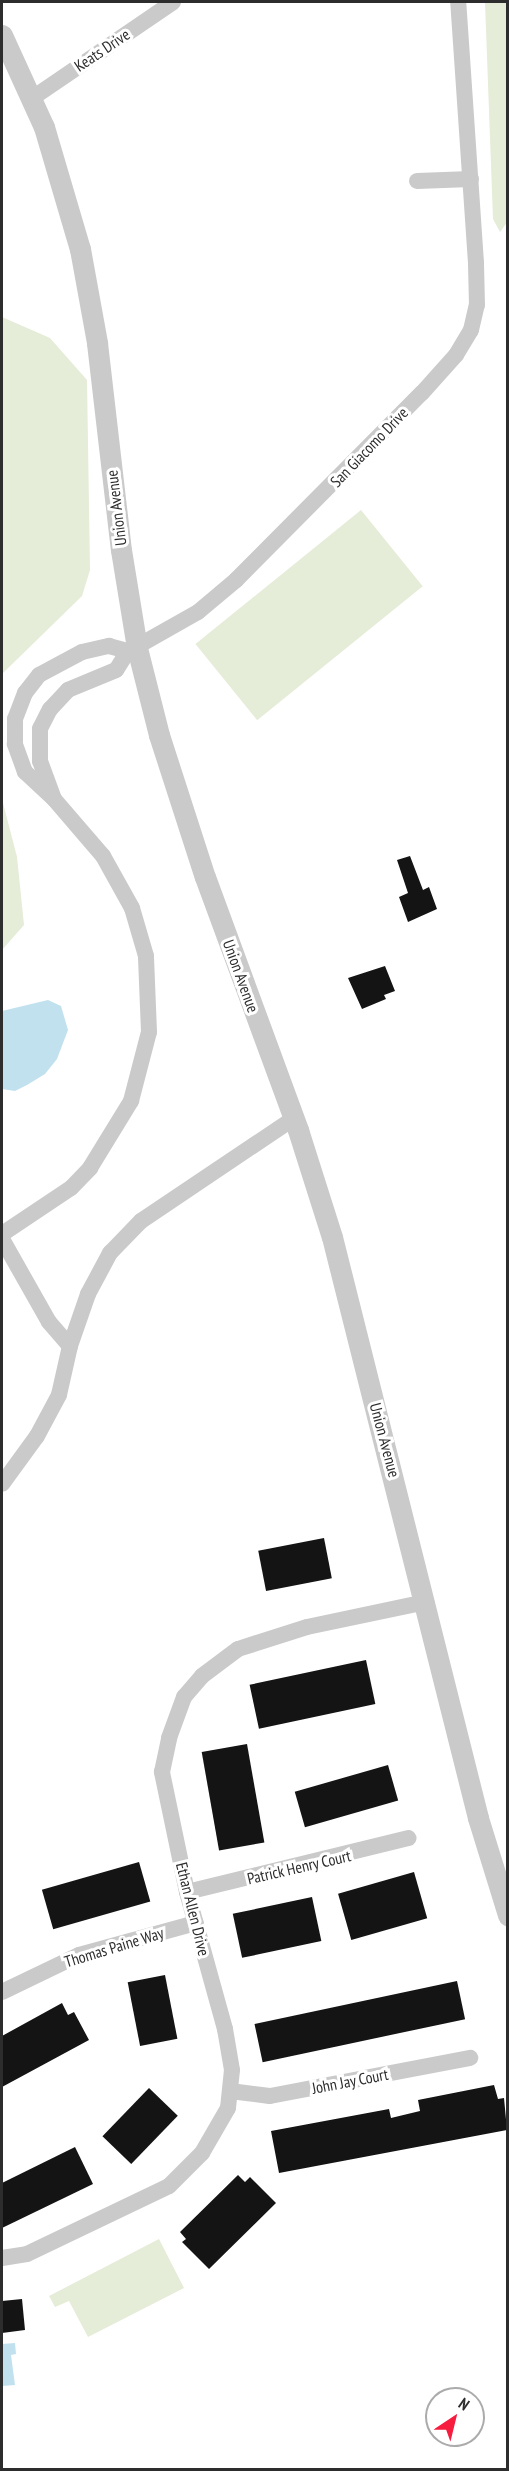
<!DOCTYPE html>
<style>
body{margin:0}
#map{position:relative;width:509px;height:2471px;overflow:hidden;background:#fff;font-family:"PT Sans Narrow",sans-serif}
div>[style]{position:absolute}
.green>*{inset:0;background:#e5ecd8;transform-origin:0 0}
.water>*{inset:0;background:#c2e1ee}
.building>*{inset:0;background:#141414;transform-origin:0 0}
.minor>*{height:16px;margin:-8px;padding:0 8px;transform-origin:8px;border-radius:8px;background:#cacaca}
.tertiary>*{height:21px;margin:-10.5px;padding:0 10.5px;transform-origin:10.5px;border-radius:10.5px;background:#cacaca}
span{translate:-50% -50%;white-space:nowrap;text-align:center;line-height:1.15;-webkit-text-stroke:6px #fff;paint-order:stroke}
.street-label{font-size:16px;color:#2d2d2d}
.frame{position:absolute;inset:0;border:3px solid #2d2d2d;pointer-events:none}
.north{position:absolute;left:425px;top:2387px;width:60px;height:60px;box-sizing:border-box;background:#fff;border:2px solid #ababab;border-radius:50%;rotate:35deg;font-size:16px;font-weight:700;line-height:24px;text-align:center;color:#2d2d2d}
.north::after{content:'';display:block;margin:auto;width:21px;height:27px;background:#f61d3f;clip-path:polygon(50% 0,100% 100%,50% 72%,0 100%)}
</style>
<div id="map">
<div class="green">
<div style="clip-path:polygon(485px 2px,507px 2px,508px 221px,500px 232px,493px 219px)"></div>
<div style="clip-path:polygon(2px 317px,50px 338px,87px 380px,90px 570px,82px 596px,2px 674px)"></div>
<div style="left:361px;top:510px;width:98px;height:213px;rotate:51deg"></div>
<div style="clip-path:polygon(2px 799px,17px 857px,24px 925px,2px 950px)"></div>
<div style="clip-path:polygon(159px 2239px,184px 2288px,88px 2337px,69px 2301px,55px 2307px,49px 2296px)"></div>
</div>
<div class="water">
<div style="clip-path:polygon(48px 1000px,61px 1006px,68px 1030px,57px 1059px,45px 1074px,27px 1085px,15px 1091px,2px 1089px,2px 1011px)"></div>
<div style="clip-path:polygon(15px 2343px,16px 2354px,11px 2355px,15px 2385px,2px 2386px,2px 2344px)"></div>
</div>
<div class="building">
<div style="clip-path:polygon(410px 856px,423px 890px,429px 887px,437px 909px,408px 922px,399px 897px,408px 893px,397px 860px)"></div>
<div style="clip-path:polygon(385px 966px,395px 991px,384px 995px,386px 999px,362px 1009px,348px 978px)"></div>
<div style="left:324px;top:1538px;width:41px;height:67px;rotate:79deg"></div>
<div style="left:366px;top:1660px;width:45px;height:119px;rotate:78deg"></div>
<div style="left:247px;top:1744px;width:100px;height:46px;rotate:80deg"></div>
<div style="left:388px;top:1765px;width:37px;height:97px;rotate:74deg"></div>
<div style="left:139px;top:1862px;width:41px;height:101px;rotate:74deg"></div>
<div style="left:414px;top:1872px;width:48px;height:79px;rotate:74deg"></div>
<div style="left:312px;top:1897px;width:45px;height:81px;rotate:78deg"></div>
<div style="left:165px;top:1975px;width:65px;height:38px;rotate:79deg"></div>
<div style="left:457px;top:1981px;width:39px;height:207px;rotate:78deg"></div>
<div style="clip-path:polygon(62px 2003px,68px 2015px,74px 2012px,89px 2040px,2px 2087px,2px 2036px)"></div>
<div style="clip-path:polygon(494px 2085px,498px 2099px,504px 2098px,507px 2130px,279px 2173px,271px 2131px,389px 2109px,391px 2118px,420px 2111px,418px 2100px)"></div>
<div style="left:149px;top:2088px;width:40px;height:67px;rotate:44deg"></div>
<div style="clip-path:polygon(75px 2147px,93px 2184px,2px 2228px,2px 2183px)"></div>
<div style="clip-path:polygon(238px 2175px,245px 2182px,250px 2177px,276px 2203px,209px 2269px,182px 2242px,186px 2239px,180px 2232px)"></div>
<div style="clip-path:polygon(22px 2299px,25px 2330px,2px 2333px,2px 2301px)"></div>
</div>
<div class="minor">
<div style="left:31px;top:99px;width:172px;rotate:-34.3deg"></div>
<div style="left:417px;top:181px;width:54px;rotate:-2.1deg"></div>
<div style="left:109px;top:646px;width:20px;rotate:15deg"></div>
<div style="left:128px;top:651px;width:22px;rotate:122deg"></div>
<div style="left:116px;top:670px;width:52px;rotate:157.4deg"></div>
<div style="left:68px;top:690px;width:26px;rotate:133deg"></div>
<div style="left:50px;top:709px;width:22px;rotate:117deg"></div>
<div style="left:40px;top:729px;width:32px;rotate:90deg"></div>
<div style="left:40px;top:761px;width:40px;rotate:69.8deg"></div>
<div style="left:54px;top:799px;width:40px;rotate:-137deg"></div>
<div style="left:25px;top:772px;width:30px;rotate:-110deg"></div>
<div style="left:15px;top:744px;width:25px;rotate:-90deg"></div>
<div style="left:15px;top:719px;width:28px;rotate:-69deg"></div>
<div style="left:25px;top:693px;width:23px;rotate:-52deg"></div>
<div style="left:39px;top:675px;width:49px;rotate:-28.1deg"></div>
<div style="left:82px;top:652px;width:28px;rotate:-13deg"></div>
<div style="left:129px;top:651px;width:79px;rotate:-29.5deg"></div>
<div style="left:198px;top:612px;width:50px;rotate:-40.1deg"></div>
<div style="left:236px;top:580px;width:264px;rotate:-45.2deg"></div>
<div style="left:422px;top:393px;width:51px;rotate:-48.2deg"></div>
<div style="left:456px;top:355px;width:29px;rotate:-59deg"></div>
<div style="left:471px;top:330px;width:26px;rotate:-77deg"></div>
<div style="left:477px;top:305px;width:42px;rotate:-91.4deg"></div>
<div style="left:476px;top:263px;width:262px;rotate:-93.9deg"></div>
<div style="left:2px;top:1234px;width:83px;rotate:-33.7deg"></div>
<div style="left:71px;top:1188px;width:28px;rotate:-46deg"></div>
<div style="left:90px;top:1168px;width:79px;rotate:-58.5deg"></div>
<div style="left:131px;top:1101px;width:71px;rotate:-75.4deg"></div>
<div style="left:149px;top:1032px;width:76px;rotate:-92.3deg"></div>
<div style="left:146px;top:956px;width:50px;rotate:-106.3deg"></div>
<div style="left:132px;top:908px;width:60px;rotate:-119.1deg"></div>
<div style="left:103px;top:856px;width:75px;rotate:-130.7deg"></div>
<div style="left:2px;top:1239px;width:95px;rotate:60.5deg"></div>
<div style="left:49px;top:1322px;width:32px;rotate:49deg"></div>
<div style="left:70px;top:1346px;width:50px;rotate:102.7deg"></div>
<div style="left:59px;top:1395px;width:47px;rotate:118.2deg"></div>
<div style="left:37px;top:1436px;width:59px;rotate:126.1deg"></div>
<div style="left:70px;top:1346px;width:55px;rotate:-70.9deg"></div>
<div style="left:88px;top:1294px;width:47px;rotate:-61.8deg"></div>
<div style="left:110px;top:1253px;width:45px;rotate:-45.9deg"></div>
<div style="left:141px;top:1221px;width:184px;rotate:-33.9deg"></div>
<div style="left:187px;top:1892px;width:228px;rotate:-13.7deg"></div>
<div style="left:2px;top:1992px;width:85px;rotate:-25.7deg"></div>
<div style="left:79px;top:1955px;width:121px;rotate:-15.3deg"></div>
<div style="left:230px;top:2091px;width:40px;rotate:7.1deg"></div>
<div style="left:270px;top:2096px;width:204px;rotate:-10.8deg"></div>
<div style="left:2px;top:2258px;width:25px;rotate:-9deg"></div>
<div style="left:27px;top:2254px;width:157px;rotate:-25.6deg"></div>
<div style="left:169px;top:2186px;width:47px;rotate:-45deg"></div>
<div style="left:202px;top:2153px;width:52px;rotate:-60deg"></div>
<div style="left:228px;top:2108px;width:38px;rotate:-84deg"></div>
<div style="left:232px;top:2070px;width:42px;rotate:-99.7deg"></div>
<div style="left:225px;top:2029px;width:142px;rotate:-105.5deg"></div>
<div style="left:187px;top:1892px;width:123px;rotate:-101.8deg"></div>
<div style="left:162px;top:1772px;width:35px;rotate:-78deg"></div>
<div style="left:169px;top:1738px;width:44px;rotate:-69.9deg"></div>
<div style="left:184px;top:1697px;width:28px;rotate:-49deg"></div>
<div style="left:202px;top:1676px;width:45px;rotate:-36.9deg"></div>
<div style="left:238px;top:1649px;width:72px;rotate:-17.7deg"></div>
<div style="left:307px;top:1627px;width:122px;rotate:-11.9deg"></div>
</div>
<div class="tertiary">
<div style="left:2px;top:35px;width:101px;rotate:65.5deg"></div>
<div style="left:44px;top:127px;width:127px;rotate:73.6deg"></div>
<div style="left:80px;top:249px;width:96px;rotate:79.7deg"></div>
<div style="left:97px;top:343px;width:208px;rotate:83.4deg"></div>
<div style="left:121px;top:550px;width:99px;rotate:80.7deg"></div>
<div style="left:137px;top:648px;width:90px;rotate:75.8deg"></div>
<div style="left:159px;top:735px;width:149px;rotate:72.1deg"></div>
<div style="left:205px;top:877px;width:270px;rotate:69.8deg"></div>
<div style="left:298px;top:1130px;width:112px;rotate:72.4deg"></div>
<div style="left:332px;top:1237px;width:599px;rotate:75.89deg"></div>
<div style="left:478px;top:1818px;width:102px;rotate:72.8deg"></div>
</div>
<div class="street-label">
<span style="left:102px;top:50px;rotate:-34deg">Keats Drive</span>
<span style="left:369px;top:447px;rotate:-46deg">San Giacomo Drive</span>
<span style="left:116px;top:508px;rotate:-97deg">Union Avenue</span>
<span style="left:241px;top:976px;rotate:70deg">Union Avenue</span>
<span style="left:385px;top:1440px;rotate:75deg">Union Avenue</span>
<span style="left:299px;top:1867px;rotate:-13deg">Patrick Henry Court</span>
<span style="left:193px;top:1909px;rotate:76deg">Ethan Allen Drive</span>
<span style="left:114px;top:1947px;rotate:-17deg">Thomas Paine Way</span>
<span style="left:350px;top:2081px;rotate:-11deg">John Jay Court</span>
</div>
<div class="frame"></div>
<div class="north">N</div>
</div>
